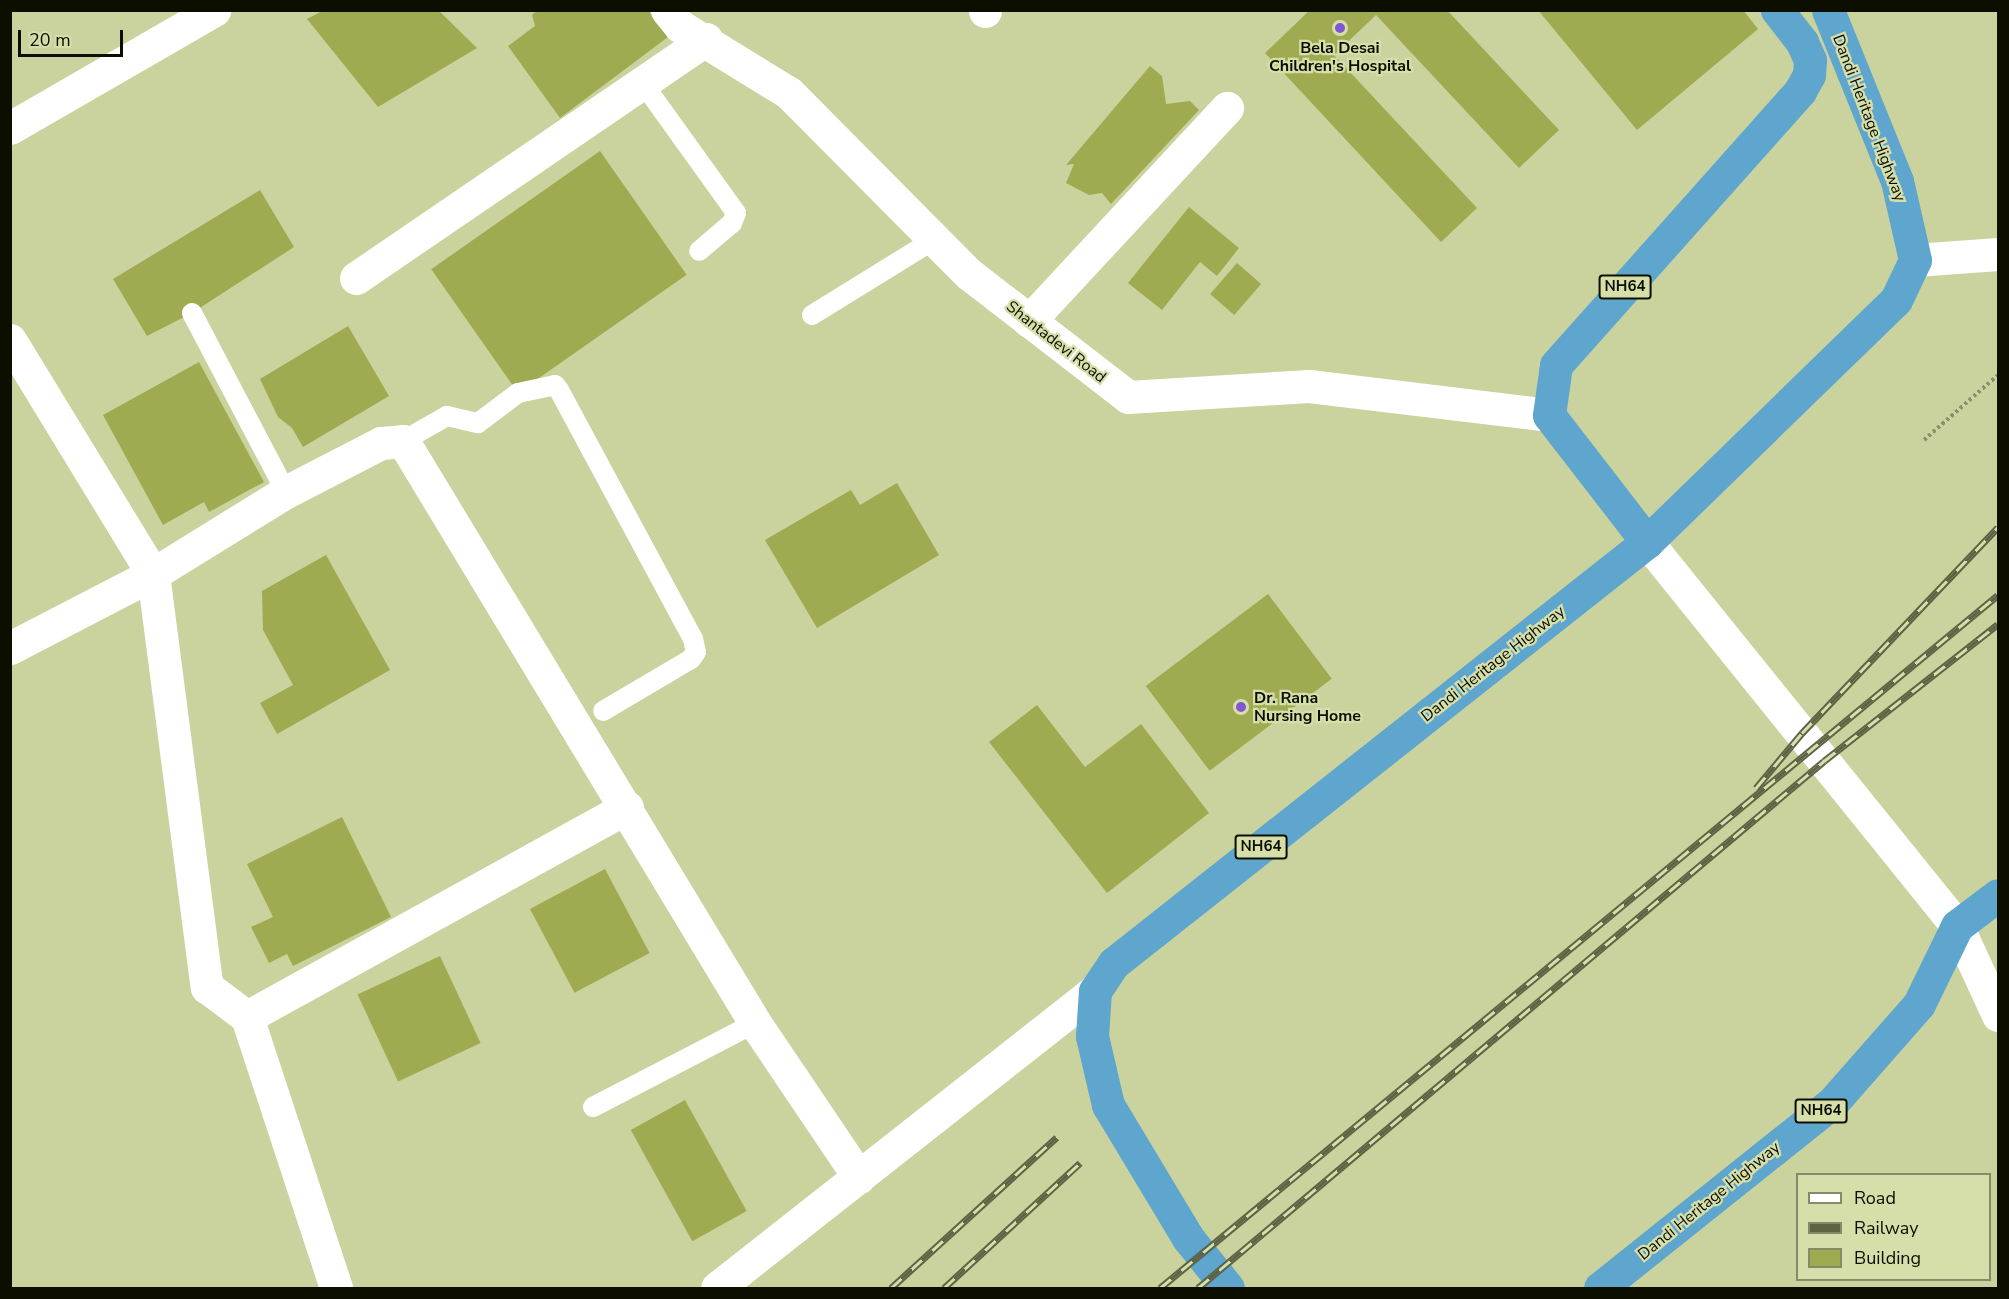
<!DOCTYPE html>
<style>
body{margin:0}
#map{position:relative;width:2009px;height:1299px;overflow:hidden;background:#cad29e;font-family:"Nunito Sans",sans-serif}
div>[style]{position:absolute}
.building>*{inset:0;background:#a0ab51;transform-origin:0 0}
.path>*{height:4px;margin-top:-2px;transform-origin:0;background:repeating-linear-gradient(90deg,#8a9069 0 3px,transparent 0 6px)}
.lane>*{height:20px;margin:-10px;padding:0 10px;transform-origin:10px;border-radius:10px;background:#fff}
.street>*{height:33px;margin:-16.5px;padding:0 16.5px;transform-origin:16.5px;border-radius:16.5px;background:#fff}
.secondary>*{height:33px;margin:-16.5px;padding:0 16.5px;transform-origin:16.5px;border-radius:16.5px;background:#fff}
.highway>*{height:33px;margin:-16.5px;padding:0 16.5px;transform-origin:16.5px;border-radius:16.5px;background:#5fa6ce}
.rail>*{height:7px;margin-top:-3.5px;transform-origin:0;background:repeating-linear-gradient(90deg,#d6dfaa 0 14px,#5e6344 0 28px);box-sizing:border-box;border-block:2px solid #5e6344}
.dots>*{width:16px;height:16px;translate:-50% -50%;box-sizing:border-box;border:3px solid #d6dfaa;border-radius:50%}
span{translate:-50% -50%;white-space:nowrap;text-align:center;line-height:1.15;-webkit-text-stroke:4.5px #d6dfaa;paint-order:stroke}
.shield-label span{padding:2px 4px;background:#d6dfaa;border:2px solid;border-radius:4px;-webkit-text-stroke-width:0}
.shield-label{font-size:15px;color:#0c0e00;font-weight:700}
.poi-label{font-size:16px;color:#0c0e00;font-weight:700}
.left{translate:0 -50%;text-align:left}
.street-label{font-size:16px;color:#0c0e00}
.frame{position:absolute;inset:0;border:12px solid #0c0e00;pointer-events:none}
.legend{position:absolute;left:1796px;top:1173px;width:195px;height:108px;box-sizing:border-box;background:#d6dfaa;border:2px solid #858b66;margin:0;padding:8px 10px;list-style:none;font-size:18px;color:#0c0e00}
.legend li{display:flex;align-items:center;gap:12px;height:30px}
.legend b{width:30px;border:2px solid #858b66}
.scale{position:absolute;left:18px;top:30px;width:105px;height:27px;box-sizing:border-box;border:3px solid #0c0e00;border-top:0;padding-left:8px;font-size:18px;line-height:21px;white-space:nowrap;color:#0c0e00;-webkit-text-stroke:4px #d6dfaa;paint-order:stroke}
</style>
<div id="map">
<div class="building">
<div style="clip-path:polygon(324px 10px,438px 10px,477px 48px,378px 107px,307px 19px)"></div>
<div style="clip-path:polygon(537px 10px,648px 10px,668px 37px,560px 118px,508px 46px,535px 26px,532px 15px)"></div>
<div style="clip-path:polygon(1310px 10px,1447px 10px,1559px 130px,1519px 168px,1376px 15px,1334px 55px,1477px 208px,1441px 242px,1265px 53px)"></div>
<div style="clip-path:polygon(1538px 10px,1743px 10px,1758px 29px,1637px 130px)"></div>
<div style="clip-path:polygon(1150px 66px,1162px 76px,1166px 104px,1190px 101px,1199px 110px,1111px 204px,1102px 193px,1089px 195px,1066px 183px,1074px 164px,1066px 165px)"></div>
<div style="left:600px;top:151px;width:151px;height:206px;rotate:55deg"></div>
<div style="clip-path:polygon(260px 190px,294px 247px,192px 313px,147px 336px,113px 279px)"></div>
<div style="clip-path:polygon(1189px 207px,1239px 248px,1217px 276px,1200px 262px,1162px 310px,1128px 283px)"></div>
<div style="left:1237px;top:263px;width:32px;height:41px;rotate:41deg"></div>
<div style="clip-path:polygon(348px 326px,389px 396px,303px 447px,292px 428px,278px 417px,260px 379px)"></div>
<div style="clip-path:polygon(199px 362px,264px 482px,209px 512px,204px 502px,163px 525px,103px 415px)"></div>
<div style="clip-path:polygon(897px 483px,939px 555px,817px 628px,765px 540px,851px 490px,860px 505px)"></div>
<div style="clip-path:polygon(326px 555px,390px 670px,277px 734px,260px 703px,293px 685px,263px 630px,262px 591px)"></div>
<div style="left:1268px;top:594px;width:106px;height:153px;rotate:53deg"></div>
<div style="clip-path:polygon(1037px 705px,1085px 767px,1141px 724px,1209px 813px,1107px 893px,989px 742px)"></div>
<div style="clip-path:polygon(342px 817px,391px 917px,293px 966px,287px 954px,269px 963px,251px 927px,273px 917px,247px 864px)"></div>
<div style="left:605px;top:869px;width:95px;height:85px;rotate:62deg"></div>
<div style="left:440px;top:956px;width:96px;height:91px;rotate:65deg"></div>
<div style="left:685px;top:1100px;width:127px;height:62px;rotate:61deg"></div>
</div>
<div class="path">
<div style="left:1924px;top:440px;width:98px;rotate:-41.3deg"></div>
</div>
<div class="lane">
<div style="left:642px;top:82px;width:161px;rotate:54.3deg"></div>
<div style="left:736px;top:213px;width:11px;rotate:112deg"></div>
<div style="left:732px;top:223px;width:43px;rotate:139.7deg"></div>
<div style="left:192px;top:313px;width:202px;rotate:62.3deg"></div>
<div style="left:812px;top:315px;width:145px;rotate:-31.7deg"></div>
<div style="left:403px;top:441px;width:51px;rotate:-29.6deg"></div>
<div style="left:447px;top:416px;width:32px;rotate:13deg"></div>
<div style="left:478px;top:423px;width:50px;rotate:-36.9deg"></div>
<div style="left:518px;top:393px;width:38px;rotate:-12deg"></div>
<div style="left:555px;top:385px;width:6px;rotate:51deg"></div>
<div style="left:559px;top:390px;width:283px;rotate:61.7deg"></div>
<div style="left:693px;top:639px;width:13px;rotate:77deg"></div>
<div style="left:696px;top:652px;width:9px;rotate:126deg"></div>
<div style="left:691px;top:659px;width:102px;rotate:149.4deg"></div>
<div style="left:593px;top:1107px;width:182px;rotate:-27.4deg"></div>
</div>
<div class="street">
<div style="left:985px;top:10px;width:1px;rotate:90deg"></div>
<div style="left:10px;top:128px;width:236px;rotate:-30deg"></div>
<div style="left:1915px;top:260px;width:83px;rotate:-4.1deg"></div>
<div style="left:356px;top:278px;width:424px;rotate:-34.3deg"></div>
<div style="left:1029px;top:321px;width:291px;rotate:-47.1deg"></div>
<div style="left:10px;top:340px;width:274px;rotate:58.6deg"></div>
<div style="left:153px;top:574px;width:417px;rotate:82.6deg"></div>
<div style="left:207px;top:987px;width:50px;rotate:36.9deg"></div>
<div style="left:247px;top:1017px;width:285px;rotate:71.8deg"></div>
<div style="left:10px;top:648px;width:161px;rotate:-27.4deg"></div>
<div style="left:153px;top:574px;width:156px;rotate:-31.7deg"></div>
<div style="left:286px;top:492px;width:107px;rotate:-27.3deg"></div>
<div style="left:381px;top:443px;width:22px;rotate:-5deg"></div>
<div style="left:403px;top:441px;width:680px;rotate:58.83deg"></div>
<div style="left:755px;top:1023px;width:186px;rotate:56deg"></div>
<div style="left:247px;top:1017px;width:434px;rotate:-28.9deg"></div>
<div style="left:717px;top:1288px;width:481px;rotate:-38.2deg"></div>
</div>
<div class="secondary">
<div style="left:667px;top:10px;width:21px;rotate:51deg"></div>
<div style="left:680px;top:26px;width:128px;rotate:31.6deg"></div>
<div style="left:789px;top:93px;width:255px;rotate:45.2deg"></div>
<div style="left:969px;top:274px;width:201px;rotate:37.7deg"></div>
<div style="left:1128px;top:397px;width:181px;rotate:-3.5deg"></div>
<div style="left:1309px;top:386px;width:242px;rotate:6.9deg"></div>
<div style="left:1647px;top:542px;width:494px;rotate:51.1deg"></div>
<div style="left:1957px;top:926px;width:98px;rotate:65.3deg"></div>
</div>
<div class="highway">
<div style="left:1647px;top:542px;width:160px;rotate:-127.7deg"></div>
<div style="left:1549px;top:415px;width:50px;rotate:-82deg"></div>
<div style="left:1556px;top:365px;width:367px;rotate:-48.3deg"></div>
<div style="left:1800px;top:91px;width:18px;rotate:-61deg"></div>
<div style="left:1809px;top:75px;width:15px;rotate:-86deg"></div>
<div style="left:1810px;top:60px;width:20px;rotate:-114deg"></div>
<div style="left:1802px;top:42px;width:41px;rotate:-128deg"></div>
<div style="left:1228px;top:1288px;width:64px;rotate:-128.7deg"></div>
<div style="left:1188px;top:1238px;width:155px;rotate:-121deg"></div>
<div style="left:1108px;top:1105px;width:71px;rotate:-103.1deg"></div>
<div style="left:1092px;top:1036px;width:45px;rotate:-86.2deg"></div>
<div style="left:1095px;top:991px;width:34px;rotate:-56deg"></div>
<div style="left:1114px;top:963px;width:679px;rotate:-38.3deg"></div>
<div style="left:1647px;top:542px;width:347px;rotate:-44.2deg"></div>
<div style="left:1896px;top:300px;width:44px;rotate:-64.6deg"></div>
<div style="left:1915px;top:260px;width:81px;rotate:-102.8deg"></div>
<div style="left:1897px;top:181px;width:184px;rotate:-112deg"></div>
<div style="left:1600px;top:1288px;width:298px;rotate:-38.6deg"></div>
<div style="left:1833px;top:1102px;width:130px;rotate:-48.7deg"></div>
<div style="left:1919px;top:1004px;width:87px;rotate:-64deg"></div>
<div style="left:1957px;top:926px;width:51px;rotate:-37.1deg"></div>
</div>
<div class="rail">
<div style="left:1756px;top:788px;width:72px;rotate:-50.1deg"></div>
<div style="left:1802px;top:733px;width:284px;rotate:-46.4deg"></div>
<div style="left:891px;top:1288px;width:224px;rotate:-42.3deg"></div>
<div style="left:944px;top:1288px;width:185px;rotate:-42.6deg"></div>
<div style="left:1160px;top:1288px;width:1087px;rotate:-39.59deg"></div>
<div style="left:1198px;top:1288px;width:818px;rotate:-40.09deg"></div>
<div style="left:1824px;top:761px;width:221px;rotate:-38.2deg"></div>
</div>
<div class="dots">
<div style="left:1340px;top:28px;background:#8057d1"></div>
<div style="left:1241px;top:707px;background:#8057d1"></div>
</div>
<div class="shield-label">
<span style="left:1625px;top:287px">NH64</span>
<span style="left:1261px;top:847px">NH64</span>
<span style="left:1821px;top:1111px">NH64</span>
</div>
<div class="poi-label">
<span style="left:1340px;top:57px">Bela Desai<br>Children's Hospital</span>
<span class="left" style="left:1254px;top:707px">Dr. Rana<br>Nursing Home</span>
</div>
<div class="street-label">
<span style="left:1869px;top:118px;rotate:69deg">Dandi Heritage Highway</span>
<span style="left:1056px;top:342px;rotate:38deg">Shantadevi Road</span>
<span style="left:1493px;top:664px;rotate:-38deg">Dandi Heritage Highway</span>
<span style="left:1709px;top:1201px;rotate:-39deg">Dandi Heritage Highway</span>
</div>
<div class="frame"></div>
<ul class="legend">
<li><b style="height:8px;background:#fff"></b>Road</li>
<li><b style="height:8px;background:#5e6344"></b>Railway</li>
<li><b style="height:16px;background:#a0ab51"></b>Building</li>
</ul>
<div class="scale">20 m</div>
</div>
